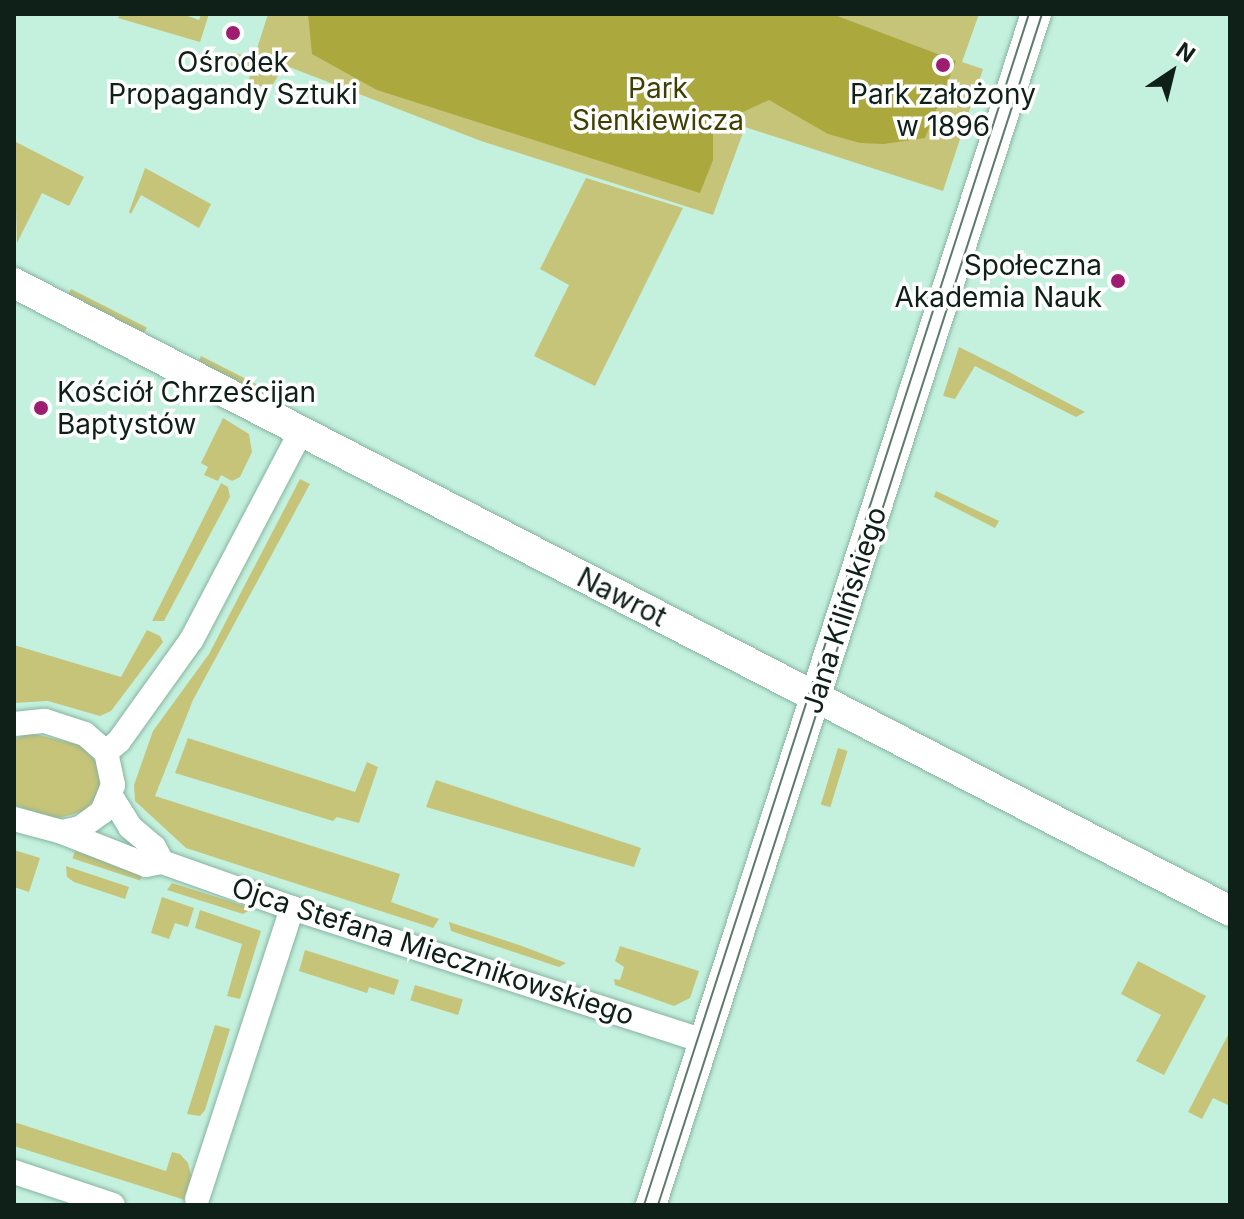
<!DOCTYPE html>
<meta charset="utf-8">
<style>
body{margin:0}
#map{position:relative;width:1244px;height:1219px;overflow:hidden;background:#c4f1de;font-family:Inter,sans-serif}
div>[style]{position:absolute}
.green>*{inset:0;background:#c6c479;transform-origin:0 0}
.forest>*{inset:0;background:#aba83e}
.roads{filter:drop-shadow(0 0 2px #86b2a0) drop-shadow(0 0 2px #86b2a0)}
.minor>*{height:24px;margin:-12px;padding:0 12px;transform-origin:12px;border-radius:12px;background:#fff}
.tertiary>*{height:30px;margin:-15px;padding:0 15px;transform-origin:15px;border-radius:15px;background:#fff}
.tram>*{height:2px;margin:-1px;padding:0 1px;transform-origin:1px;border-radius:1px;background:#5d7a6d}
.dots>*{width:22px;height:22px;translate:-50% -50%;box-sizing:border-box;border:4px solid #fff;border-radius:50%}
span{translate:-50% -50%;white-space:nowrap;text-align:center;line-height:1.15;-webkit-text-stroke:7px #fff;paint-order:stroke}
.poi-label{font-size:28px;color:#0f2019}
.right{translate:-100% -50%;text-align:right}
.left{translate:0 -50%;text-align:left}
.park-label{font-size:28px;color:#413e02}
.street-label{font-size:28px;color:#0f2019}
.frame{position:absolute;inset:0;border:16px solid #0f2019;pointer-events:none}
.north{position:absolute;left:1132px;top:32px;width:80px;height:80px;-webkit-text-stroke:6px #fff;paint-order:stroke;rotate:35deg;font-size:22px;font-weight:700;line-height:32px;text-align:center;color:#0f2019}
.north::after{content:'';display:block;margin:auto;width:28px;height:36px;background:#0f2019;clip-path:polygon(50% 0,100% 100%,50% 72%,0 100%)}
</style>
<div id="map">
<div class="green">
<div style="clip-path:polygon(120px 14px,182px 14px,199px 20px,201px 14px,209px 14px,200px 42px,118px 18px)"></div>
<div style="clip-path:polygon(268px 14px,979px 14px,962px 62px,983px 69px,943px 191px,745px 127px,713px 215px,481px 141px,284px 65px,271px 88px,248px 84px,251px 70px,228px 65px,231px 52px,254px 58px)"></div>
<div style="clip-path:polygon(14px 141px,84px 177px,69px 206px,42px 193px,17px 243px)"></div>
<div style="clip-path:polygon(145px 168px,211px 204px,199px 228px,141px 195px,131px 214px,129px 212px)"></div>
<div style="clip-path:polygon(586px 178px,683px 208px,595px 386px,534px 356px,569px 285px,540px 269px)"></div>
<div style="left:71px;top:289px;width:85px;height:7px;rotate:27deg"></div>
<div style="clip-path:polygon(959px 347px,1011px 373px,1085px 412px,1076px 417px,975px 366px,955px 399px,943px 396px)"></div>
<div style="left:201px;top:356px;width:74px;height:8px;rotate:27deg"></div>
<div style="clip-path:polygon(223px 418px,249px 434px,252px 452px,240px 477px,232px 481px,221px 475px,218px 481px,204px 475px,208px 467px,201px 463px)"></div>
<div style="clip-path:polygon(300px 479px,310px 484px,193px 700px,155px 796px,400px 874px,391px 902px,439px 919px,433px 928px,186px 848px,135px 801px,134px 785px,153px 731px,209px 654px)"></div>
<div style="clip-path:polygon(221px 483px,228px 487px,230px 497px,164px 621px,152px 621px)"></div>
<div style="clip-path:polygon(936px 491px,999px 521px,995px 528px,934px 497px)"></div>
<div style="clip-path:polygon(147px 630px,160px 636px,163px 642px,111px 711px,100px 716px,48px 701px,14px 703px,14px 645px,121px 677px)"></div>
<div style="clip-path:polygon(31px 733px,80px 745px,96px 761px,101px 783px,98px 794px,85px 811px,55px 819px,14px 805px,14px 739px)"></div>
<div style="clip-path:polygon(188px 738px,355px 792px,367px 762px,378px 767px,359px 823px,337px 817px,333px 821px,175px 773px)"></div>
<div style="left:838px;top:748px;width:10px;height:59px;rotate:17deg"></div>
<div style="clip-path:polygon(436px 780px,641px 848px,634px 867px,426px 807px)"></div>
<div style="clip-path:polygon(14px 850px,40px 858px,29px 892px,14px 887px)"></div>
<div style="left:75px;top:851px;width:71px;height:8px;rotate:18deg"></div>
<div style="clip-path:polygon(66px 866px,129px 887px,125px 899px,74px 882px,67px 877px)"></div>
<div style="clip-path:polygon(172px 883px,251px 908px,250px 910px,243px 914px,167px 890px)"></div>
<div style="clip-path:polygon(162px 897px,194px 908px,188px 927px,175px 923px,169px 939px,151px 933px)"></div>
<div style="clip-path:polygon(200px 910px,261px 931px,240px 999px,227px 996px,242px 944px,195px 928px)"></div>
<div style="clip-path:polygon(449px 922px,522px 946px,566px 963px,559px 967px,451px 931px)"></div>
<div style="clip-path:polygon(620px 946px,699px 971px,690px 998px,674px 1006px,615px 985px,614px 979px,620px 980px,624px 967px,615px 961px)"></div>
<div style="clip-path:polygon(305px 950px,399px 980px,394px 995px,369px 987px,367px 993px,299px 971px)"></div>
<div style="clip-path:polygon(1138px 961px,1206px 996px,1164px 1075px,1136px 1061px,1161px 1015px,1121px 994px)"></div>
<div style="left:415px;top:985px;width:50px;height:16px;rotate:17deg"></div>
<div style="clip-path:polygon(215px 1025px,230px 1029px,205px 1110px,200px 1116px,187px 1114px)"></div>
<div style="clip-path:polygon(1230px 1031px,1230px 1106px,1213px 1098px,1202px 1119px,1188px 1112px)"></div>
<div style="clip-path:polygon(14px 1122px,166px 1171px,172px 1152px,180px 1154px,188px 1163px,192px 1179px,185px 1200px,14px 1146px)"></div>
</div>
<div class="forest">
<div style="clip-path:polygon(308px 14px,832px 14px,956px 61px,925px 138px,884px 144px,860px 143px,828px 134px,769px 100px,730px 118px,713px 132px,713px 160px,700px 193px,377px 90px,312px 54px)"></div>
</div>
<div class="roads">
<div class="minor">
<div style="left:14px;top:724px;width:31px;rotate:-6deg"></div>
<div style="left:45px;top:721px;width:42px;rotate:18deg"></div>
<div style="left:85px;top:734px;width:28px;rotate:41deg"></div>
<div style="left:106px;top:752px;width:34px;rotate:78deg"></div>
<div style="left:113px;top:785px;width:29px;rotate:112deg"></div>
<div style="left:102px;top:812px;width:27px;rotate:144deg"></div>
<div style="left:80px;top:828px;width:18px;rotate:167deg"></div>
<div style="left:62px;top:832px;width:50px;rotate:-164.8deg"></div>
<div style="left:106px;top:752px;width:17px;rotate:-40deg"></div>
<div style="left:119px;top:741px;width:125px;rotate:-54.4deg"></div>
<div style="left:192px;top:639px;width:235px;rotate:-62.3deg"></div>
<div style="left:111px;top:796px;width:36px;rotate:58deg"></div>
<div style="left:130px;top:827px;width:31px;rotate:40deg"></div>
<div style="left:154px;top:847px;width:17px;rotate:62deg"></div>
<div style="left:62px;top:832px;width:90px;rotate:21.4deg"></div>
<div style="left:146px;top:865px;width:16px;rotate:-11deg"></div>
<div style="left:162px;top:862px;width:138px;rotate:19.5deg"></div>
<div style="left:292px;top:908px;width:432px;rotate:17.9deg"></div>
<div style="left:14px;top:1172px;width:104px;rotate:18.4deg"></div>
<div style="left:197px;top:1199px;width:306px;rotate:-71.9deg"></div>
</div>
<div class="tertiary">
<div style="left:14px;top:283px;width:1369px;rotate:27.31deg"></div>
<div style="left:651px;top:1205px;width:1252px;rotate:-72.09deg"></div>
</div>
</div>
<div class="tram">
<div style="left:644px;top:1205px;width:1252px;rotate:-72.09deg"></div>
<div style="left:658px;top:1205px;width:1251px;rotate:-72.13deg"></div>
</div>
<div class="dots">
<div style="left:233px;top:33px;background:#9f1d70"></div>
<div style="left:943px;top:65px;background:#9f1d70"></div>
<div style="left:1118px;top:281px;background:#9f1d70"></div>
<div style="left:41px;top:408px;background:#9f1d70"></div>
</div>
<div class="poi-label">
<span style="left:233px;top:78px">Ośrodek<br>Propagandy Sztuki</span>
<span style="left:943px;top:110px">Park założony<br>w 1896</span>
<span class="right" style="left:1102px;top:281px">Społeczna<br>Akademia Nauk</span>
<span class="left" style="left:57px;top:408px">Kościół Chrześcijan<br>Baptystów</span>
</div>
<div class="park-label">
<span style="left:658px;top:104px">Park<br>Sienkiewicza</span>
</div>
<div class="street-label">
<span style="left:622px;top:597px;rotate:27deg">Nawrot</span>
<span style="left:844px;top:610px;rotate:-72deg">Jana Kilińskiego</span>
<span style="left:433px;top:951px;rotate:18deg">Ojca Stefana Miecznikowskiego</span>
</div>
<div class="frame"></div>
<div class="north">N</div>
</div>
